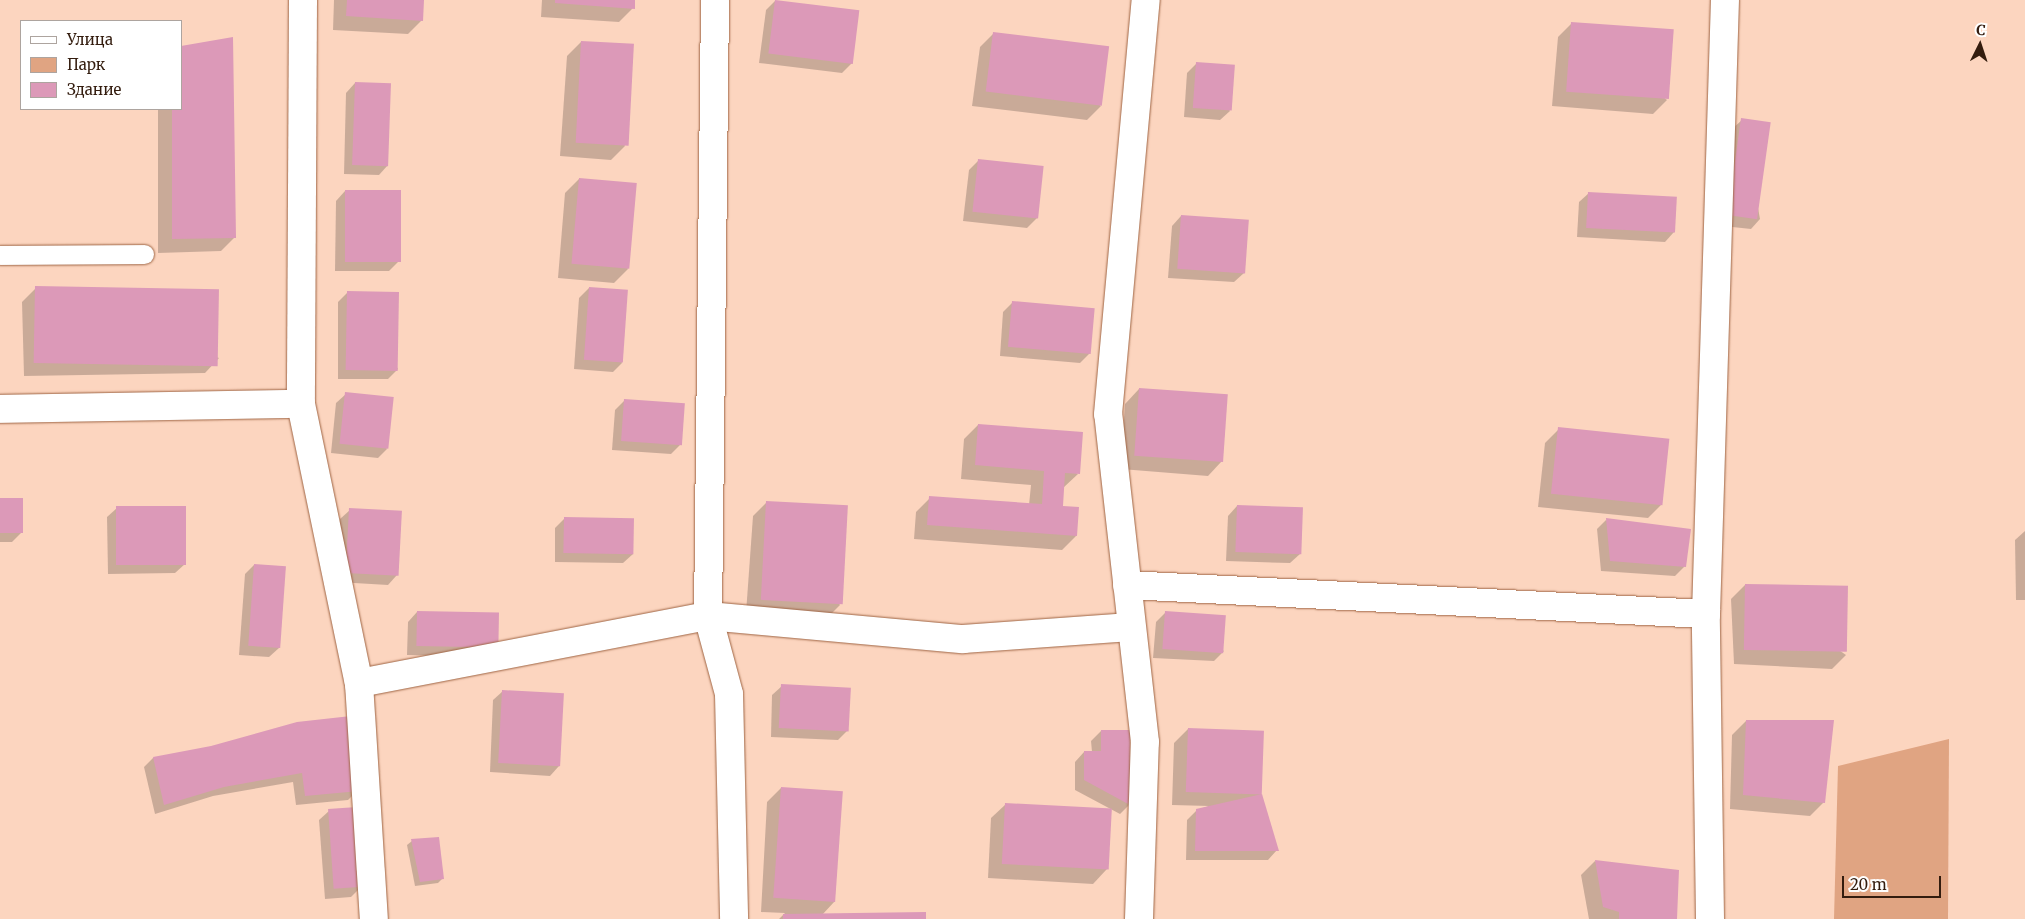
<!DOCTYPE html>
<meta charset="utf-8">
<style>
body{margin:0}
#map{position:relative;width:2025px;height:919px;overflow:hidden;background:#fcd5bf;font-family:Merriweather,serif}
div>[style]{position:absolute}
.green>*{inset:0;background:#e0a482}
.shadow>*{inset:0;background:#0003}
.building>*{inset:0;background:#dc99b8;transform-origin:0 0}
.roads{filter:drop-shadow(0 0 1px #9f6544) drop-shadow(0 0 1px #9f6544)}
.service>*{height:19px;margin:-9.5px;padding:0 9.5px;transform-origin:9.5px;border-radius:9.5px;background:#fff}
.minor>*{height:28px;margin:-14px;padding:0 14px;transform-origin:14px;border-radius:14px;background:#fff}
span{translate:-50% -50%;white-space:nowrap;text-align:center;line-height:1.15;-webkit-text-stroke:4.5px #fff;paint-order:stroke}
.legend{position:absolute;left:20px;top:20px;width:162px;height:90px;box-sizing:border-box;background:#fff;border:1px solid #ada49f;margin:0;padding:6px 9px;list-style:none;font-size:15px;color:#331c0e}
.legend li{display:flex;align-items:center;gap:10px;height:25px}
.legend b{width:25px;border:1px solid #ada49f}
.north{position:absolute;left:1955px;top:20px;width:50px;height:50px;-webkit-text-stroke:4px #fff;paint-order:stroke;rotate:4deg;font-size:14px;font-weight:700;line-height:20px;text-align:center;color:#331c0e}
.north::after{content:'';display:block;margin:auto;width:18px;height:22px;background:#331c0e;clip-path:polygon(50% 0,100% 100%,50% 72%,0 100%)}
.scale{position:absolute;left:1842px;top:876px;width:99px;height:22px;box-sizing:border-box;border:2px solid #331c0e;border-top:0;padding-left:6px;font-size:15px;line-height:18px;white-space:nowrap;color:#331c0e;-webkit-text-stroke:4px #fff;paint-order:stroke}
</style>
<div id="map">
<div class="green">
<div style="clip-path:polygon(1949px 739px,1948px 919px,1834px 919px,1838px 766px)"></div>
</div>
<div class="shadow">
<div style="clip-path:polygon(334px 0,423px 0,422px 20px,408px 34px,333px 30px)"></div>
<div style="clip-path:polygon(542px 0,634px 0,633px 8px,619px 22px,541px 17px)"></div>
<div style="clip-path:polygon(775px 1px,852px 63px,842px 73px,759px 63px,766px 10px)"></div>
<div style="clip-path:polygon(1572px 23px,1667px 100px,1653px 114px,1552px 106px,1558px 37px)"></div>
<div style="clip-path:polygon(994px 33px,1101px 106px,1087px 120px,972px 106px,980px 47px)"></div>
<div style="clip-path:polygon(581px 42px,625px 146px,611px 160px,560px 156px,567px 56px)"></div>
<div style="clip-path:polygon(1197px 63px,1230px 111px,1220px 120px,1184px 117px,1187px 73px)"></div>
<div style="clip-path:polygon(355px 83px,388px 165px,379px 175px,344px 174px,346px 93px)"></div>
<div style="clip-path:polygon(158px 109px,181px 109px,235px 237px,221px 251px,158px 253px)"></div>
<div style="clip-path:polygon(1742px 120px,1760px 219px,1751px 229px,1723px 226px,1732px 129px)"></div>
<div style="clip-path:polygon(979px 160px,1037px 218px,1027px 228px,963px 221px,969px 170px)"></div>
<div style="clip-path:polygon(579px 179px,628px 269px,614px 283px,558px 278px,565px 193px)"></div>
<div style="clip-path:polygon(345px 191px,399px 261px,389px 271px,335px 271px,336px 201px)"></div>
<div style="clip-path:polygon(1589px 193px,1674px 232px,1665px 242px,1577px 237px,1579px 202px)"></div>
<div style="clip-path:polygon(1181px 216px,1244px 273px,1234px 282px,1168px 278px,1172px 226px)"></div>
<div style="clip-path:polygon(36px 288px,219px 358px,205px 373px,24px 376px,22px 302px)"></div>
<div style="clip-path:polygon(589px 288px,622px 363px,613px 372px,574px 369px,579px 298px)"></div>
<div style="clip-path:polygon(348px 292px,398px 369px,388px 379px,338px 379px,338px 302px)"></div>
<div style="clip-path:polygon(1013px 302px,1090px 353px,1080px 363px,1000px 356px,1003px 312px)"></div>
<div style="clip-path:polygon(1139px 389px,1222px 461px,1208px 476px,1121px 469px,1125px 404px)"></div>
<div style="clip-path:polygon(346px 394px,387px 449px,378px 458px,331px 453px,336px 403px)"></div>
<div style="clip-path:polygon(625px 400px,681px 444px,671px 454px,612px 450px,615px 410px)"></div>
<div style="clip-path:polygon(978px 425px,1078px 474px,1063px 488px,1062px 507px,1076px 536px,1062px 550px,914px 539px,916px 512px,930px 498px,1029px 505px,1031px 485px,961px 479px,964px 439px)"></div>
<div style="clip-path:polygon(1559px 429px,1662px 504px,1648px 518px,1538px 507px,1545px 443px)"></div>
<div style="clip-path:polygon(0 499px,22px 532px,12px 542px,0 542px)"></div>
<div style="clip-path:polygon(767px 502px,840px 605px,826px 619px,746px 613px,753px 516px)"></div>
<div style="clip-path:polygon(1237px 506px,1300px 554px,1290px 563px,1226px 561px,1228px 516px)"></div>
<div style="clip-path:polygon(117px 508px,185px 564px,175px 573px,108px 574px,107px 517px)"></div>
<div style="clip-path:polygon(350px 510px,397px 575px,388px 585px,337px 582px,340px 519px)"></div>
<div style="clip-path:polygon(564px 519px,633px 554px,623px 563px,555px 562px,555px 528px)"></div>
<div style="clip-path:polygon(1606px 520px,1685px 566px,1675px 576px,1601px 571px,1597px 529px)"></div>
<div style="clip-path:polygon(2025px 531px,2025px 600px,2016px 600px,2015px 540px)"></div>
<div style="clip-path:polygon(254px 565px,279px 648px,269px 657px,239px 655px,245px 574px)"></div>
<div style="clip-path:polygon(1745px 585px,1846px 655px,1832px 669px,1734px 664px,1731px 599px)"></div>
<div style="clip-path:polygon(417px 612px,497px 614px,487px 657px,407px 655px,408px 622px)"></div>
<div style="clip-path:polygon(1165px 613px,1224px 651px,1214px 661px,1153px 658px,1156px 622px)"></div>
<div style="clip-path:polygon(782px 686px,848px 730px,838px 740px,771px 737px,772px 695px)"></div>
<div style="clip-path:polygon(503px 691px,559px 766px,550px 776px,490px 772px,493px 700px)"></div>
<div style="clip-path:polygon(1746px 721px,1824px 802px,1810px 816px,1730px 809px,1732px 735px)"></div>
<div style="clip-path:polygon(297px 723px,358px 790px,348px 800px,296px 805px,293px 782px,213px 796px,155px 814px,144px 767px,153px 758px,211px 748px)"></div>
<div style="clip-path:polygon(1188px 729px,1263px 732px,1261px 794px,1277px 850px,1268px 860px,1186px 860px,1187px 820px,1197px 810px,1209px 806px,1172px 805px,1174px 743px)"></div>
<div style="clip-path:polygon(1101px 731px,1129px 731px,1129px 805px,1120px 814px,1075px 790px,1075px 762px,1084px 752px,1092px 752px,1091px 741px)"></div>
<div style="clip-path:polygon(781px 788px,835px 901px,822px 915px,925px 919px,779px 919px,785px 913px,761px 912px,767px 802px)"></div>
<div style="clip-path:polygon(1006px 804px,1107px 869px,1093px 884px,988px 878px,991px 818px)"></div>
<div style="clip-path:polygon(329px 811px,361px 887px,351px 897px,325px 899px,319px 820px)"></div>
<div style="clip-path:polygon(412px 841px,443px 878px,438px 883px,415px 886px,407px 845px)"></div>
<div style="clip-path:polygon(1595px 861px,1675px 919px,1589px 919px,1581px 875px)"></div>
</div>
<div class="building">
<div style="clip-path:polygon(347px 0,424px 0,423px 21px,346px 16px)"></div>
<div style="clip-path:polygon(555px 0,635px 0,635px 9px,555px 3px)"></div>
<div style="left:775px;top:0;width:85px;height:54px;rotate:7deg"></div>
<div style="left:1571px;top:22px;width:103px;height:70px;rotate:4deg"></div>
<div style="left:993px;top:32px;width:117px;height:60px;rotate:7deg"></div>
<div style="clip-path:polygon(233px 37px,236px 238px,172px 239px,172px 109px,181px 109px,181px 46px)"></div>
<div style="left:581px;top:41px;width:53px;height:102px;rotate:3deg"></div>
<div style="left:1196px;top:62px;width:39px;height:46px;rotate:4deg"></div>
<div style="left:355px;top:82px;width:36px;height:83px;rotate:2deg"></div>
<div style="left:1741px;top:118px;width:30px;height:98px;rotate:8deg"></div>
<div style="left:978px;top:159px;width:66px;height:53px;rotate:6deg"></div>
<div style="left:579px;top:178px;width:58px;height:86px;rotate:5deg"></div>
<div style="left:345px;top:190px;width:56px;height:72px"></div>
<div style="left:1588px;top:192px;width:89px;height:36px;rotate:3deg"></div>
<div style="left:1181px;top:215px;width:68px;height:54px;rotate:4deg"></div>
<div style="left:35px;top:286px;width:184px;height:77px;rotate:1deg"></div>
<div style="left:589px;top:287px;width:39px;height:73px;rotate:4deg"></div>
<div style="left:347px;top:291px;width:52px;height:79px;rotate:1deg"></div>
<div style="left:1012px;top:301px;width:83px;height:46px;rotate:5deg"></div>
<div style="left:1139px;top:388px;width:89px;height:68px;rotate:4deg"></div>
<div style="left:345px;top:392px;width:49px;height:52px;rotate:6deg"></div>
<div style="left:624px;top:399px;width:61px;height:42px;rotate:4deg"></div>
<div style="clip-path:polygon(978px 424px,1083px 432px,1080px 474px,1065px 473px,1063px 506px,1079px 507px,1077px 536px,927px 525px,929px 496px,1042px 504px,1044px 471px,975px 465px)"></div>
<div style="left:1558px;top:427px;width:112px;height:67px;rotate:6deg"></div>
<div style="left:0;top:498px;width:23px;height:35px"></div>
<div style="left:766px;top:501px;width:82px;height:99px;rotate:3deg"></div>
<div style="left:1237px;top:505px;width:66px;height:47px;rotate:2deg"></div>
<div style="left:116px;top:506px;width:70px;height:59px"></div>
<div style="left:349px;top:508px;width:53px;height:65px;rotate:3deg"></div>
<div style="left:564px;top:517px;width:70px;height:36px;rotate:1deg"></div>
<div style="clip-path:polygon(1606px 518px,1691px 529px,1686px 567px,1610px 561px)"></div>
<div style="left:254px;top:564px;width:32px;height:82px;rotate:4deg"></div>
<div style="left:1745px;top:584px;width:103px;height:66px;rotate:1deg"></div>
<div style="left:417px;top:611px;width:82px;height:35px;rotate:1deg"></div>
<div style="left:1165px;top:611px;width:61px;height:38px;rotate:4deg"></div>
<div style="left:781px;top:684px;width:70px;height:44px;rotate:3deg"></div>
<div style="left:502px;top:690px;width:62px;height:73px;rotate:3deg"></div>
<div style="clip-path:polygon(351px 716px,359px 791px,305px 796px,302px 773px,224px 787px,164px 805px,153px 757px,211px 746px,297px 722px)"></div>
<div style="clip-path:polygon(1746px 720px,1834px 720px,1825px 803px,1743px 795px)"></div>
<div style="left:1188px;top:728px;width:76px;height:64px;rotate:2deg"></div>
<div style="clip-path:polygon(1101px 730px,1130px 730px,1130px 805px,1084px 780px,1084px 751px,1101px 751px)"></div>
<div style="left:781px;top:787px;width:62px;height:111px;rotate:4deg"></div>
<div style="clip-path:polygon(1262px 794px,1279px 851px,1195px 851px,1196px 809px)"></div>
<div style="left:1005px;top:803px;width:107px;height:61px;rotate:3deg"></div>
<div style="left:357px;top:807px;width:80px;height:29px;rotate:86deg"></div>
<div style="clip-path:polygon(439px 837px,444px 879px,420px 882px,411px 839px)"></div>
<div style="clip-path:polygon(1595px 860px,1679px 870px,1677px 919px,1619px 919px,1619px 912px,1603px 907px)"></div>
<div style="clip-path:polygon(926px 912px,926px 919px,783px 919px,783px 914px)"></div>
</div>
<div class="roads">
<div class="service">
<div style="left:0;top:255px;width:144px;rotate:-0.4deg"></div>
</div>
<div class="minor">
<div style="left:303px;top:0;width:404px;rotate:90.3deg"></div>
<div style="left:301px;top:404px;width:285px;rotate:78.3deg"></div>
<div style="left:359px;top:683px;width:236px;rotate:86.4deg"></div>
<div style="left:715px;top:0;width:616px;rotate:90.65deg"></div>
<div style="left:708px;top:616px;width:81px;rotate:74.9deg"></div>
<div style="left:729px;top:694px;width:225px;rotate:88.7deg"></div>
<div style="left:0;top:409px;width:301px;rotate:-1deg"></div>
<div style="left:1127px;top:585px;width:580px;rotate:2.87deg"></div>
<div style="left:359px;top:683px;width:355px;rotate:-10.9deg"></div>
<div style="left:708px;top:616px;width:256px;rotate:5.2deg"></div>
<div style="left:963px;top:639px;width:168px;rotate:-4.1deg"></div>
<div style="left:1139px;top:919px;width:177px;rotate:-88.1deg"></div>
<div style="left:1145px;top:742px;width:330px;rotate:-96.4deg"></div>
<div style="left:1108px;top:414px;width:416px;rotate:-84.8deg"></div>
<div style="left:1710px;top:919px;width:305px;rotate:-90.8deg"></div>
<div style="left:1706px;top:614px;width:614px;rotate:-88.23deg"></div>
</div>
</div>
<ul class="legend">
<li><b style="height:6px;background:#fff"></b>Улица</li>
<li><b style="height:14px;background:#e0a482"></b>Парк</li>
<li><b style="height:14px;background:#dc99b8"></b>Здание</li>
</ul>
<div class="north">С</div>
<div class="scale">20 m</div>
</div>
